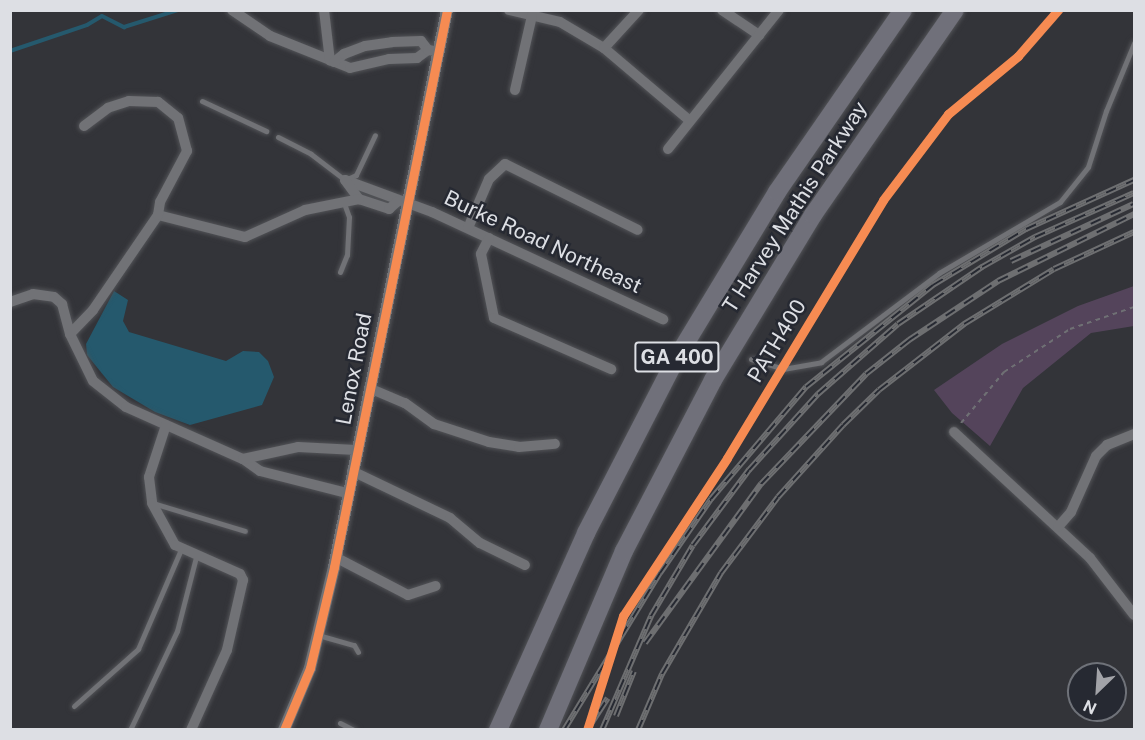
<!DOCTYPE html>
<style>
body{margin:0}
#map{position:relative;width:1145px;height:740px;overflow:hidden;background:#333439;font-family:"Public Sans",sans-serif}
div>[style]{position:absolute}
.green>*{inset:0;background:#54445b}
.water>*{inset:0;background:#25596d}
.stream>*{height:4px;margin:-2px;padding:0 2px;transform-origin:2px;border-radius:2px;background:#25596d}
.path>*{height:2px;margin-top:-1px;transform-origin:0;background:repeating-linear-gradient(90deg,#6f7074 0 4.5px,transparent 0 9px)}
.roads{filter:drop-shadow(0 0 2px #525357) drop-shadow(0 0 2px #525357)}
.service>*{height:5px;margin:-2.5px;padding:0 2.5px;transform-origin:2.5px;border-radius:2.5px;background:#717276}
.minor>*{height:10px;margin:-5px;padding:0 5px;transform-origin:5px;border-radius:5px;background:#717276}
.tertiary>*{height:12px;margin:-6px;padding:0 6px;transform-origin:6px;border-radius:6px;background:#717276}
.motorway>*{height:18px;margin:-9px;padding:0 9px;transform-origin:9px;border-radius:9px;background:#70707a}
.rail>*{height:6px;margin-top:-3px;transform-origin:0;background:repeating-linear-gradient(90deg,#262932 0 11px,#6e6f71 0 22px);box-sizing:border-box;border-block:2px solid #6e6f71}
.cycleway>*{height:9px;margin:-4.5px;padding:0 4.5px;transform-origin:4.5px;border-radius:4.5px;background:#f68b52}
span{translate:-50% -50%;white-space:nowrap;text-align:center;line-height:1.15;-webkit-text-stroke:5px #262932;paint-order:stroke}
.shield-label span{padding:2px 4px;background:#262932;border:2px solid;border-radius:4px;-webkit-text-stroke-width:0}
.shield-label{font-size:20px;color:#dddfe4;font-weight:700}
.street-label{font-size:21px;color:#dddfe4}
.frame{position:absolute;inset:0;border:12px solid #dddfe4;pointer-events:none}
.north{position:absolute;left:1067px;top:662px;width:60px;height:60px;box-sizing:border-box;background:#262932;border:2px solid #6f7279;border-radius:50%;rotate:205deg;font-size:16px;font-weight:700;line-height:24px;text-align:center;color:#dddfe4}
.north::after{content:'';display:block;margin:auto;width:21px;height:27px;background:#a2a3a8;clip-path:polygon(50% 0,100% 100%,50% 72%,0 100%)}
</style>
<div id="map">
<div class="green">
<div style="clip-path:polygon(1134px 286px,1134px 326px,1091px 333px,1023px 388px,990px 446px,952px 413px,934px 390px,1002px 344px,1078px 306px)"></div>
</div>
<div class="water">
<div style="clip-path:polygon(114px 291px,128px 300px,123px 321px,129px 332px,226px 361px,243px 351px,259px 352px,268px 361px,274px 377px,262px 405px,190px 425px,155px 412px,113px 387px,87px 355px,86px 344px)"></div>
</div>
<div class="stream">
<div style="left:10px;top:51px;width:81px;rotate:-18.7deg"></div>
<div style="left:87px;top:25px;width:17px;rotate:-31deg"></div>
<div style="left:102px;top:16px;width:25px;rotate:27deg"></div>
<div style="left:124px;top:27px;width:57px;rotate:-17.5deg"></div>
</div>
<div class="path">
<div style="left:961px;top:423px;width:67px;rotate:-49.9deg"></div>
<div style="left:1004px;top:372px;width:79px;rotate:-33.1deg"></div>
<div style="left:1070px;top:329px;width:68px;rotate:-19deg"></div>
</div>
<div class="roads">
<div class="service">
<div style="left:202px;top:101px;width:71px;rotate:25.1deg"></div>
<div style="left:278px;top:137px;width:37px;rotate:27deg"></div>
<div style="left:311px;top:154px;width:43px;rotate:37.4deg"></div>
<div style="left:345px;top:180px;width:12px;rotate:-24deg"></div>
<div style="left:356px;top:175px;width:44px;rotate:-64.6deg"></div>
<div style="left:340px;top:272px;width:18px;rotate:-68deg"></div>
<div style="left:347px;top:255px;width:38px;rotate:-87deg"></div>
<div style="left:349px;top:217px;width:15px;rotate:-110deg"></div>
<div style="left:751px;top:359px;width:34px;rotate:17deg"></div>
<div style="left:783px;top:369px;width:39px;rotate:-10deg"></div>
<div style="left:821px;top:362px;width:148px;rotate:-37deg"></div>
<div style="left:939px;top:273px;width:140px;rotate:-30.4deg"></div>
<div style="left:1060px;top:202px;width:45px;rotate:-51.3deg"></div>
<div style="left:1088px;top:167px;width:59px;rotate:-72.2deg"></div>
<div style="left:1106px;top:111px;width:74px;rotate:-67.6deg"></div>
<div style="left:153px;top:503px;width:96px;rotate:16.9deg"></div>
<div style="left:318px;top:635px;width:37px;rotate:16deg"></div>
<div style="left:354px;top:645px;width:8px;rotate:60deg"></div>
<div style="left:74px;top:706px;width:86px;rotate:-41.7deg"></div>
<div style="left:138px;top:649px;width:109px;rotate:-66.7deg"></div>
<div style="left:340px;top:723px;width:16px;rotate:27deg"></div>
<div style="left:130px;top:730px;width:110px;rotate:-64.6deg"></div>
<div style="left:177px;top:631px;width:76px;rotate:-75.6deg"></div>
</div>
<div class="minor">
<div style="left:232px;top:10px;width:46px;rotate:34.4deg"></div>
<div style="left:270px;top:36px;width:86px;rotate:21.8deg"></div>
<div style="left:350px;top:68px;width:40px;rotate:-13deg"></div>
<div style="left:389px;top:59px;width:28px;rotate:-2deg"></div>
<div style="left:417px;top:58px;width:14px;rotate:-36deg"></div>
<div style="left:324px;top:10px;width:51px;rotate:83.3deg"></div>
<div style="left:509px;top:10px;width:52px;rotate:13.2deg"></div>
<div style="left:560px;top:22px;width:51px;rotate:30.6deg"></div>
<div style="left:604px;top:48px;width:111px;rotate:40.3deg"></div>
<div style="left:722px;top:10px;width:45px;rotate:34deg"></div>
<div style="left:604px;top:48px;width:52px;rotate:-47.4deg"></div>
<div style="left:334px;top:62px;width:13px;rotate:-39deg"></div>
<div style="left:344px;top:54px;width:22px;rotate:-21deg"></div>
<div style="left:365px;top:46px;width:27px;rotate:-8deg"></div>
<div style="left:392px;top:42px;width:29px;rotate:-2deg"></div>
<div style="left:421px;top:41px;width:11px;rotate:52deg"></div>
<div style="left:428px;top:50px;width:7px;rotate:8deg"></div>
<div style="left:515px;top:90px;width:76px;rotate:-77.1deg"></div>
<div style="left:668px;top:149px;width:178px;rotate:-51.4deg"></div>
<div style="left:345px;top:180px;width:93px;rotate:20.2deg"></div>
<div style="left:432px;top:212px;width:255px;rotate:24.9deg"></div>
<div style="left:345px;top:180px;width:24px;rotate:54deg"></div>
<div style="left:359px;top:199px;width:32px;rotate:18deg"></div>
<div style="left:389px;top:209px;width:11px;rotate:-41deg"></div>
<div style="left:158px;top:215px;width:90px;rotate:14.2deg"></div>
<div style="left:245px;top:237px;width:66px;rotate:-24.2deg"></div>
<div style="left:305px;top:210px;width:55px;rotate:-11.5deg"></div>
<div style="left:468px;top:228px;width:53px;rotate:-66.8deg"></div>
<div style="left:489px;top:179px;width:22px;rotate:-43deg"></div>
<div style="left:505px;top:164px;width:148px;rotate:26.4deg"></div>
<div style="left:489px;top:238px;width:18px;rotate:117deg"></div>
<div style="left:481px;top:254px;width:65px;rotate:78.5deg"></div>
<div style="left:494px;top:318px;width:128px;rotate:23.6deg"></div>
<div style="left:10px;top:302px;width:24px;rotate:-19deg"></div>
<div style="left:33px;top:294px;width:21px;rotate:8deg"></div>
<div style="left:54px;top:297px;width:11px;rotate:41deg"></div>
<div style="left:62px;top:304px;width:31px;rotate:75deg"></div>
<div style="left:70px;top:334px;width:52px;rotate:63.9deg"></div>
<div style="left:93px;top:381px;width:42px;rotate:38.2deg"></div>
<div style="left:126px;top:407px;width:128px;rotate:24deg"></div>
<div style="left:243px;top:459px;width:21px;rotate:35deg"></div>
<div style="left:260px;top:471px;width:90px;rotate:14.2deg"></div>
<div style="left:70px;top:334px;width:33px;rotate:-46deg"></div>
<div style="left:93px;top:310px;width:115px;rotate:-55.6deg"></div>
<div style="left:158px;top:215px;width:13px;rotate:-81deg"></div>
<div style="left:160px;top:202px;width:58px;rotate:-62.1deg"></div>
<div style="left:187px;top:151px;width:34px;rotate:-105deg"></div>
<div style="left:178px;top:118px;width:26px;rotate:-141deg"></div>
<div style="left:158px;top:102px;width:29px;rotate:-178deg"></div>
<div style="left:129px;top:101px;width:22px;rotate:162deg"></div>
<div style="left:108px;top:108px;width:30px;rotate:143deg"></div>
<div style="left:369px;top:388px;width:39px;rotate:23deg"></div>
<div style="left:405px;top:403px;width:36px;rotate:36deg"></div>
<div style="left:434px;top:424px;width:58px;rotate:18.1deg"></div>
<div style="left:489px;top:442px;width:30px;rotate:9deg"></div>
<div style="left:519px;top:447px;width:36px;rotate:-5deg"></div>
<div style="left:166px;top:425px;width:55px;rotate:108.1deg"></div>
<div style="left:149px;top:477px;width:26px;rotate:83deg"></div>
<div style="left:152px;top:503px;width:48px;rotate:61.3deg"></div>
<div style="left:175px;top:545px;width:71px;rotate:24deg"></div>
<div style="left:240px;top:574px;width:7px;rotate:63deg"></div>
<div style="left:243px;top:580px;width:72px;rotate:102.9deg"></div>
<div style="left:227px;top:650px;width:88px;rotate:114.2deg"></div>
<div style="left:954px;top:432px;width:185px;rotate:42.8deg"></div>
<div style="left:1090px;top:558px;width:72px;rotate:52.3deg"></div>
<div style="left:243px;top:459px;width:56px;rotate:-12.3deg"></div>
<div style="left:298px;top:447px;width:58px;rotate:3deg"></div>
<div style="left:352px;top:471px;width:109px;rotate:25.6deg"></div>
<div style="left:450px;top:518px;width:39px;rotate:40deg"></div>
<div style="left:480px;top:543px;width:50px;rotate:26.1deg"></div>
<div style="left:1058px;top:527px;width:20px;rotate:-49deg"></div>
<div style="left:1071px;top:512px;width:61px;rotate:-65.9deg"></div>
<div style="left:1096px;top:456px;width:16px;rotate:-45deg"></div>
<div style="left:1107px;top:445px;width:29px;rotate:-22deg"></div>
<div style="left:335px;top:557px;width:82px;rotate:27.5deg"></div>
<div style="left:408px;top:595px;width:29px;rotate:-18deg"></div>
</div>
<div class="tertiary">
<div style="left:284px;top:730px;width:67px;rotate:-67.2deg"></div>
<div style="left:310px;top:668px;width:104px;rotate:-76.6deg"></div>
<div style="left:334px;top:567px;width:568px;rotate:-78.53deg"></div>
</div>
<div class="motorway">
<div style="left:498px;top:730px;width:216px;rotate:-65.9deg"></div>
<div style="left:586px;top:533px;width:196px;rotate:-62.7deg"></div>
<div style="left:676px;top:359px;width:195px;rotate:-58.8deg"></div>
<div style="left:777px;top:192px;width:221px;rotate:-55.3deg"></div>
<div style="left:548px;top:730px;width:194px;rotate:-67deg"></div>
<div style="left:624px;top:551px;width:193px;rotate:-62.5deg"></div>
<div style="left:713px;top:380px;width:193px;rotate:-58.8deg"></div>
<div style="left:813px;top:215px;width:249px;rotate:-55.3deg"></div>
</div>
</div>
<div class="rail">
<div style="left:1011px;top:261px;width:135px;rotate:-25deg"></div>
<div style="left:645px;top:643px;width:197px;rotate:-53.9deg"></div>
<div style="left:761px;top:484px;width:152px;rotate:-46.3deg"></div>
<div style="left:866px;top:374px;width:55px;rotate:-38.3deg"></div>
<div style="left:909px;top:340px;width:107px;rotate:-33.5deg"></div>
<div style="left:998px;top:281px;width:152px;rotate:-26.2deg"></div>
<div style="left:616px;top:716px;width:48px;rotate:-68.2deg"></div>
<div style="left:564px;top:730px;width:184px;rotate:-58.6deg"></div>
<div style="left:660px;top:573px;width:90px;rotate:-55.4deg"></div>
<div style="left:711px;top:499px;width:147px;rotate:-49.7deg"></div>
<div style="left:806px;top:387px;width:163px;rotate:-38.8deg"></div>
<div style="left:933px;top:285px;width:109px;rotate:-31.1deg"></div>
<div style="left:1026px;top:229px;width:119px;rotate:-24.4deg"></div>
<div style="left:587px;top:730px;width:38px;rotate:-57deg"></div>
<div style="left:602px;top:730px;width:124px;rotate:-66.7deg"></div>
<div style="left:651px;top:616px;width:82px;rotate:-59.4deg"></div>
<div style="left:693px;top:545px;width:94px;rotate:-53.3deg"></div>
<div style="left:749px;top:470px;width:103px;rotate:-47.8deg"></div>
<div style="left:818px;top:394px;width:106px;rotate:-41.2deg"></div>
<div style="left:898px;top:324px;width:102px;rotate:-34.2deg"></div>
<div style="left:982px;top:267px;width:61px;rotate:-29.5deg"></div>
<div style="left:1035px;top:237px;width:108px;rotate:-24deg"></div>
<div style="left:638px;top:730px;width:61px;rotate:-66.8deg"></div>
<div style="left:662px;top:674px;width:117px;rotate:-59.7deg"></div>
<div style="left:721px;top:573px;width:95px;rotate:-53.1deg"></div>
<div style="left:778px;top:497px;width:97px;rotate:-47.9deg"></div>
<div style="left:843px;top:425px;width:50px;rotate:-44.2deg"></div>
<div style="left:879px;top:390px;width:108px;rotate:-37.8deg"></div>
<div style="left:964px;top:324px;width:105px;rotate:-31.4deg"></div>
<div style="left:1054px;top:269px;width:88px;rotate:-24.8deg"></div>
</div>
<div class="cycleway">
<div style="left:284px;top:730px;width:67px;rotate:-67.2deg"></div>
<div style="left:310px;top:668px;width:104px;rotate:-76.6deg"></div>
<div style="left:334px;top:567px;width:568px;rotate:-78.53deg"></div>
<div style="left:587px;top:730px;width:120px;rotate:-72.5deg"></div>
<div style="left:623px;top:616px;width:189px;rotate:-56.6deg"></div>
<div style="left:727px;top:458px;width:301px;rotate:-58.8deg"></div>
<div style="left:883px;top:200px;width:108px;rotate:-52.9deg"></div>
<div style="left:948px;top:114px;width:91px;rotate:-39.6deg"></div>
<div style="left:1018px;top:56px;width:61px;rotate:-49deg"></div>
</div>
<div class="shield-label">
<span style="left:677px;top:357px">GA 400</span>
</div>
<div class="street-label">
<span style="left:795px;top:207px;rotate:-57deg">T Harvey Mathis Parkway</span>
<span style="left:543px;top:242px;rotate:25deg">Burke Road Northeast</span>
<span style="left:777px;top:341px;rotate:-59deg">PATH400</span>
<span style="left:354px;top:369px;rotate:-79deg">Lenox Road</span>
</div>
<div class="frame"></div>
<div class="north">N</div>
</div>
